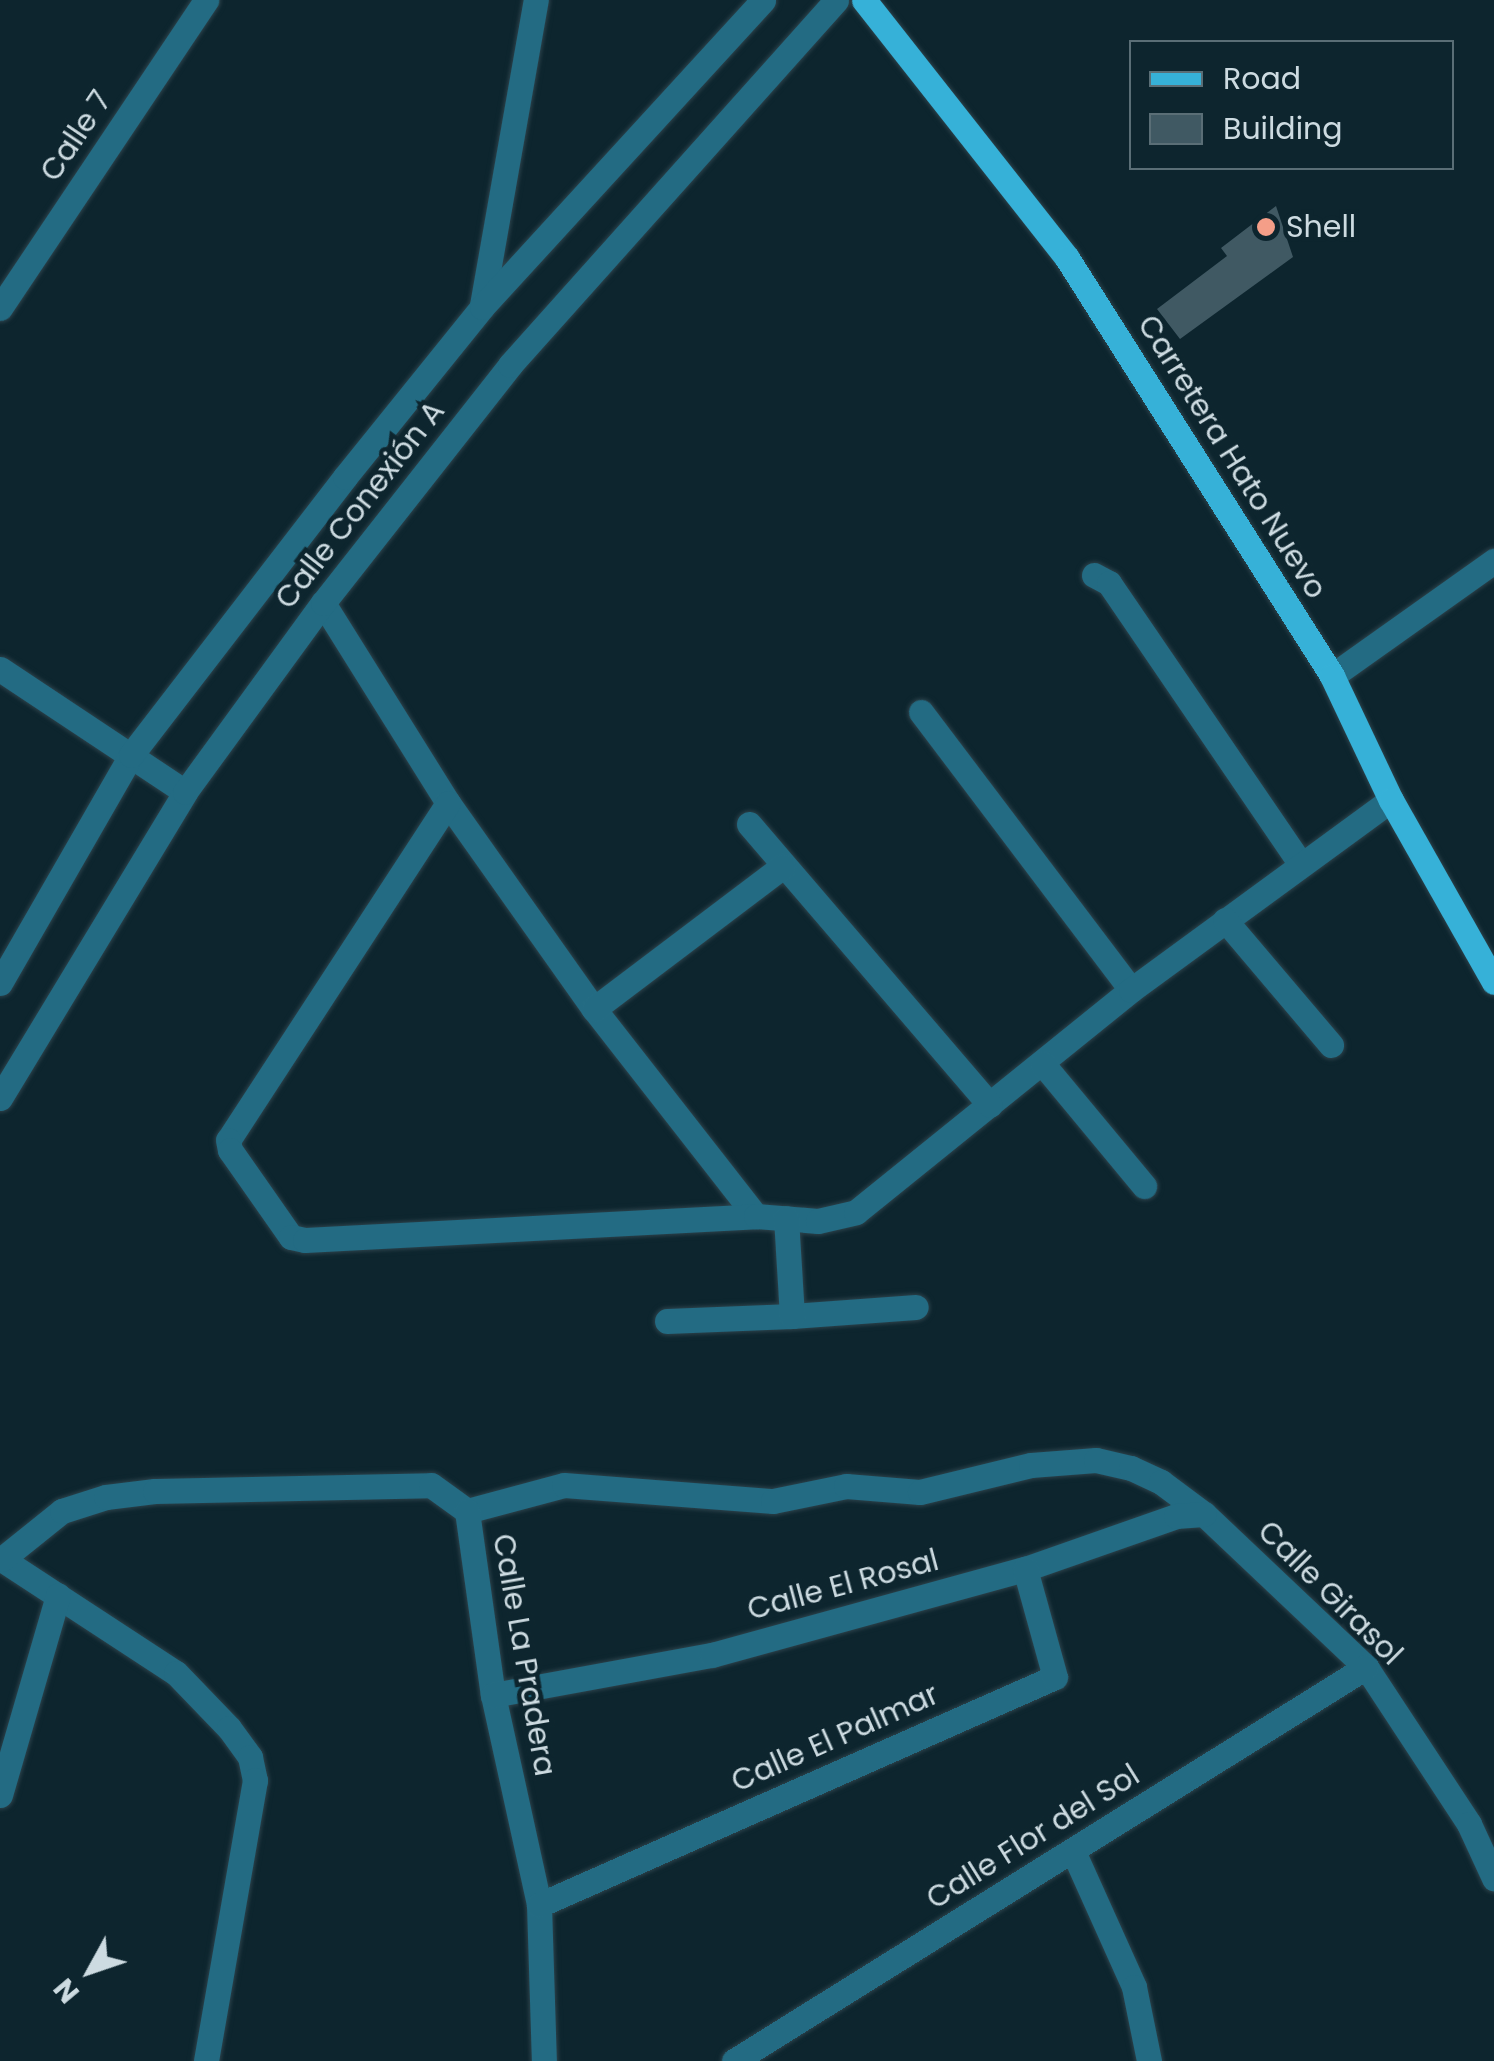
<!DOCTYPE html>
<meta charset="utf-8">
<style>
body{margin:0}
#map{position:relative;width:1494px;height:2061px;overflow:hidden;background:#0d252e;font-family:Poppins,sans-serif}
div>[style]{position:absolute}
.building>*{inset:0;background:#405963}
.roads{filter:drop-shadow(0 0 2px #2c424b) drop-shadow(0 0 2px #2c424b)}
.minor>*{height:25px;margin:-12.5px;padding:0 12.5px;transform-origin:12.5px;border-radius:12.5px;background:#236b83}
.major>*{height:25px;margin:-12.5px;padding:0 12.5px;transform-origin:12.5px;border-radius:12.5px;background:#36b1d8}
.dots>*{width:28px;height:28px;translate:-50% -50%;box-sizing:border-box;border:5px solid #0d252e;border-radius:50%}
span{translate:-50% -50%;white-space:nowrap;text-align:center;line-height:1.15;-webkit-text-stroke:9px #0d252e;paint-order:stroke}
.street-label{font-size:30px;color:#cddbe1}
.poi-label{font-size:30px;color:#cddbe1}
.left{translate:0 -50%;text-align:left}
.legend{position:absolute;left:1129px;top:40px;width:325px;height:130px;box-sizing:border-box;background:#0d252e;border:2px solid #5a6e76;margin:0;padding:12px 18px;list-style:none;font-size:30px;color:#cddbe1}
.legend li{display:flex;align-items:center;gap:20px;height:50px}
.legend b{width:50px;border:2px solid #5a6e76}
.north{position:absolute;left:40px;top:1921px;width:100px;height:100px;-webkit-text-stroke:8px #0d252e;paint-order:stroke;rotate:230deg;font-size:28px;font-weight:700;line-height:40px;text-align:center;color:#cddbe1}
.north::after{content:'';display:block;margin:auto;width:35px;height:45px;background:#cddbe1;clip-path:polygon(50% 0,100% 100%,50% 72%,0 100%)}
</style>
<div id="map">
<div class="building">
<div style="clip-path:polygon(1276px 206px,1293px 257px,1180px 339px,1157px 309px,1227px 256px,1221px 248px)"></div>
</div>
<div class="roads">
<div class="minor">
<div style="left:482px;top:305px;width:310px;rotate:-80deg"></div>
<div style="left:0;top:308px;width:371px;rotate:-56.2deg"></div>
<div style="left:1094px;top:575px;width:17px;rotate:28deg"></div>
<div style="left:1109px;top:583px;width:340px;rotate:55.7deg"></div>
<div style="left:323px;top:603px;width:236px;rotate:58deg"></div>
<div style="left:448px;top:803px;width:252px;rotate:54.7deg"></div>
<div style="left:594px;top:1009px;width:263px;rotate:52deg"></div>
<div style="left:0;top:669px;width:222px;rotate:33.6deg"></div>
<div style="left:1332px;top:676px;width:199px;rotate:-35.4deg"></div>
<div style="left:921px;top:712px;width:348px;rotate:52.9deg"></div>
<div style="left:448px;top:803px;width:402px;rotate:123.1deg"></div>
<div style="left:228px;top:1140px;width:10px;rotate:79deg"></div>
<div style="left:230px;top:1150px;width:106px;rotate:55deg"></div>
<div style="left:291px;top:1237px;width:14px;rotate:12deg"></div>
<div style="left:305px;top:1240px;width:452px;rotate:-3deg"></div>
<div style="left:756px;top:1216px;width:62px;rotate:4.6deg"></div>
<div style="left:818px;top:1221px;width:39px;rotate:-13deg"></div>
<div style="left:856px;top:1212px;width:353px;rotate:-38.9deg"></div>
<div style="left:1131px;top:990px;width:322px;rotate:-36.2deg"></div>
<div style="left:749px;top:824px;width:370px;rotate:49.4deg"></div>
<div style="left:1225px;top:920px;width:164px;rotate:49.7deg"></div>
<div style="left:0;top:983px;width:263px;rotate:-60.1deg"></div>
<div style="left:131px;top:755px;width:351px;rotate:-52.4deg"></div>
<div style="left:345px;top:477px;width:218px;rotate:-51.1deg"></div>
<div style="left:482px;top:307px;width:416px;rotate:-47.5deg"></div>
<div style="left:594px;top:1009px;width:237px;rotate:-37.1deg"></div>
<div style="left:1042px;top:1063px;width:160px;rotate:50.3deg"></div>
<div style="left:0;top:1098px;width:358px;rotate:-58.8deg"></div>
<div style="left:185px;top:792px;width:234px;rotate:-53.9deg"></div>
<div style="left:323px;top:603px;width:303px;rotate:-51.8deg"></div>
<div style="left:510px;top:365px;width:489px;rotate:-48.2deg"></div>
<div style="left:792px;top:1316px;width:124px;rotate:-4.2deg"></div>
<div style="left:667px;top:1321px;width:125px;rotate:-2.3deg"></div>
<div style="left:792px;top:1316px;width:98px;rotate:-93.5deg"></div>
<div style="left:467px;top:1511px;width:100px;rotate:-15deg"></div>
<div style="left:564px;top:1485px;width:210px;rotate:4.4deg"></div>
<div style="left:773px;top:1501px;width:75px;rotate:-11.6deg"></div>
<div style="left:846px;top:1486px;width:74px;rotate:4.6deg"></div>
<div style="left:920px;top:1492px;width:114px;rotate:-13.7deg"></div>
<div style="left:1031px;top:1465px;width:65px;rotate:-4.4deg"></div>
<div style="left:1096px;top:1460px;width:36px;rotate:13deg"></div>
<div style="left:1131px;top:1468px;width:33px;rotate:25deg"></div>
<div style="left:1161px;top:1482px;width:54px;rotate:36.7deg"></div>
<div style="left:1204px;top:1514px;width:223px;rotate:43.4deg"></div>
<div style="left:1366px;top:1667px;width:188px;rotate:56.7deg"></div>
<div style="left:1469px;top:1824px;width:60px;rotate:65.2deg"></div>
<div style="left:0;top:1558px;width:210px;rotate:33.2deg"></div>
<div style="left:176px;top:1673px;width:76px;rotate:46.1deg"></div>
<div style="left:229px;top:1728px;width:36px;rotate:54deg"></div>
<div style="left:250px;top:1757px;width:24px;rotate:78deg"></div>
<div style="left:255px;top:1780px;width:285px;rotate:99.9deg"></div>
<div style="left:2px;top:1559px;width:77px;rotate:-38.7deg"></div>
<div style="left:62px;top:1511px;width:46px;rotate:-17.7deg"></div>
<div style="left:106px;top:1497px;width:49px;rotate:-7deg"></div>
<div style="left:155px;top:1491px;width:276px;rotate:-1.2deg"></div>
<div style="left:431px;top:1485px;width:44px;rotate:35.8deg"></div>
<div style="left:467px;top:1511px;width:186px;rotate:82deg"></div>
<div style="left:493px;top:1695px;width:215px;rotate:77.6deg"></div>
<div style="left:539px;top:1905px;width:156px;rotate:88.2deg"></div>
<div style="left:493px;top:1695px;width:223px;rotate:-10.4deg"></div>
<div style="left:712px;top:1655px;width:325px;rotate:-15.4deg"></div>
<div style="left:1025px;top:1569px;width:160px;rotate:-19.3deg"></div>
<div style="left:1176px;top:1516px;width:28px;rotate:-4deg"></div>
<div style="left:0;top:1795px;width:208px;rotate:-73.8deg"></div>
<div style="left:1073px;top:1851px;width:149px;rotate:65.8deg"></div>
<div style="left:1134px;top:1987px;width:76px;rotate:78.5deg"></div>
<div style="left:539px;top:1905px;width:564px;rotate:-23.84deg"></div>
<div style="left:1055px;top:1677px;width:112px;rotate:-105.5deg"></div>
<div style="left:734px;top:2061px;width:745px;rotate:-31.94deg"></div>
</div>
<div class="major">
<div style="left:864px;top:0;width:328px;rotate:51.8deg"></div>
<div style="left:1067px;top:258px;width:495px;rotate:57.6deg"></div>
<div style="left:1332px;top:676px;width:137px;rotate:64.6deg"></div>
<div style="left:1391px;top:800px;width:209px;rotate:60.5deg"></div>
</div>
</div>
<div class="dots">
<div style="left:1266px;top:227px;background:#f49e88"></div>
</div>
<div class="street-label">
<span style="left:76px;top:136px;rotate:-56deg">Calle 7</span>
<span style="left:1232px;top:457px;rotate:58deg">Carretera Hato Nuevo</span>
<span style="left:360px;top:505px;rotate:-52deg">Calle Conexión A</span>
<span style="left:843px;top:1585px;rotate:-15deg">Calle El Rosal</span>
<span style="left:1330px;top:1593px;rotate:45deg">Calle Girasol</span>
<span style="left:524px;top:1655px;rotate:80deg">Calle La Pradera</span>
<span style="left:835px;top:1738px;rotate:-24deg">Calle El Palmar</span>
<span style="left:1033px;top:1837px;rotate:-32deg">Calle Flor del Sol</span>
</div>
<div class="poi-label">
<span class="left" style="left:1286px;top:227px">Shell</span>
</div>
<ul class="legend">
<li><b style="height:12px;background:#36b1d8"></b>Road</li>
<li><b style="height:28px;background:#405963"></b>Building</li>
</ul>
<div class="north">N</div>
</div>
